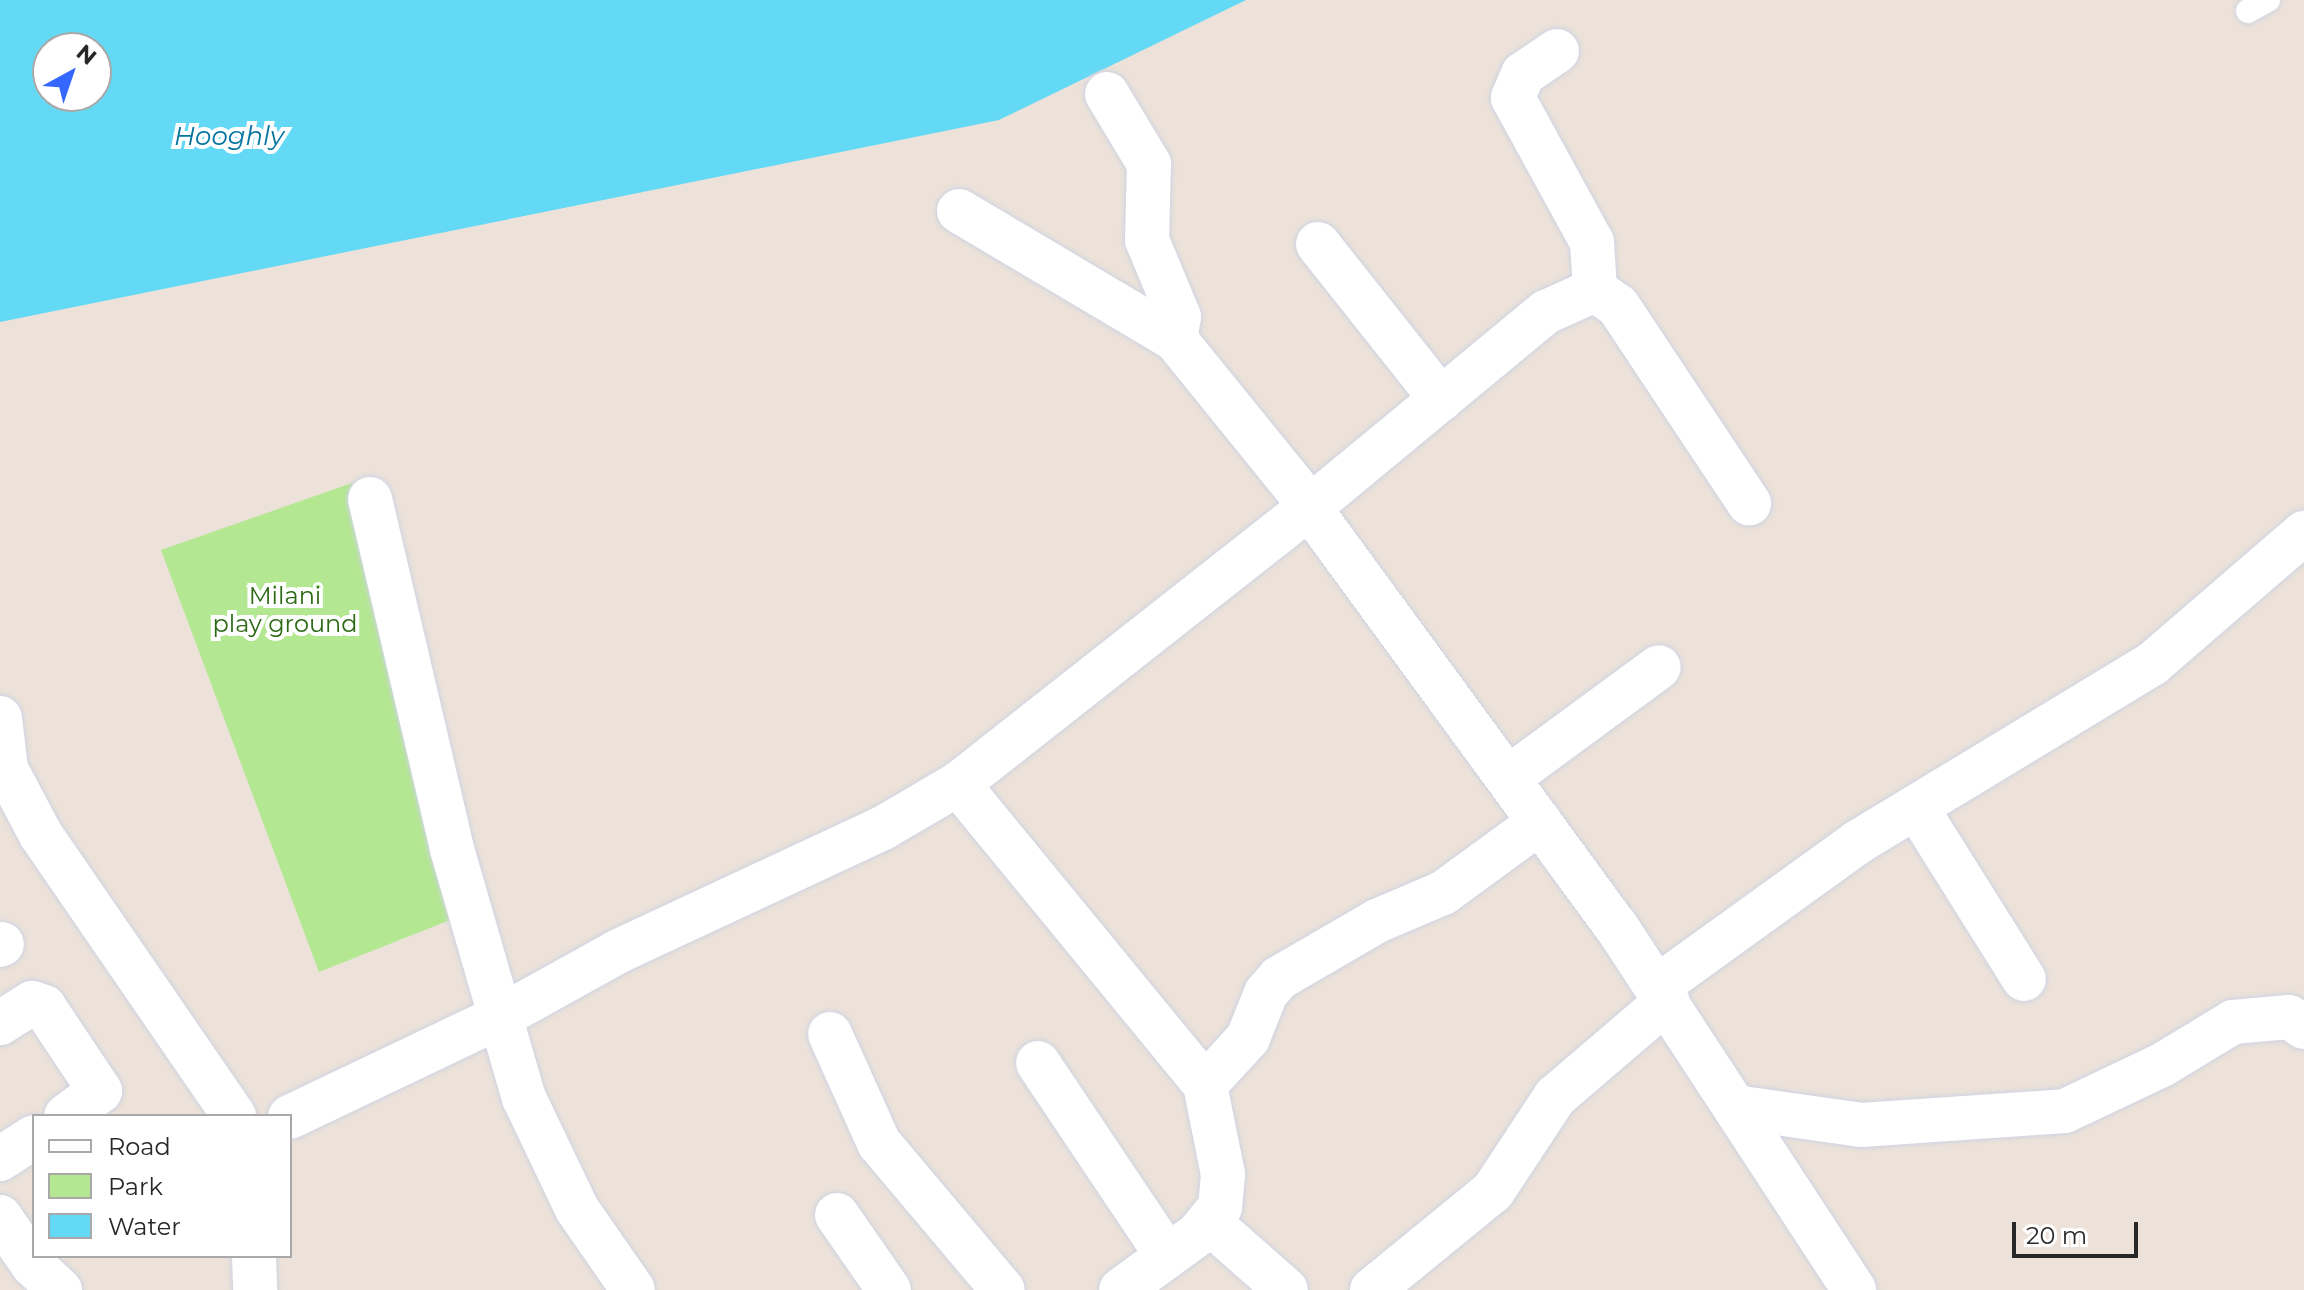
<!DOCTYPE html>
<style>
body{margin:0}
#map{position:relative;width:2304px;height:1290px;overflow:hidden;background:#ece2d9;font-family:Montserrat,sans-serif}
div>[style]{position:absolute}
.green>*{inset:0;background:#b4e791}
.water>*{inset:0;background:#64d9f6}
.roads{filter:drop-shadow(0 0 2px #ced3e3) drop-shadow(0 0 2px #ced3e3)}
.lane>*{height:24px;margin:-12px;padding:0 12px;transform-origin:12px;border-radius:12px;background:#fff}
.street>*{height:44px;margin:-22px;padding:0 22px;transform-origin:22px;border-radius:22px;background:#fff}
.secondary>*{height:44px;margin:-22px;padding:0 22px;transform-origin:22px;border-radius:22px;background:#fff}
span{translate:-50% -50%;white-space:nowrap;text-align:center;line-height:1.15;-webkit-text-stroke:8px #fff;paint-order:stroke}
.park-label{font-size:24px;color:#2c6915}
.water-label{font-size:26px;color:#0575a0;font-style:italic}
.legend{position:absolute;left:32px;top:1114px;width:260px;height:144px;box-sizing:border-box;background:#fff;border:2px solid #a9a9a9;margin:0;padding:10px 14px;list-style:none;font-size:24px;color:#282828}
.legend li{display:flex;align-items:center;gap:16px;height:40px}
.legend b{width:40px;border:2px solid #a9a9a9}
.north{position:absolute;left:32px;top:32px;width:80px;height:80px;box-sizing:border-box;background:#fff;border:2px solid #a9a9a9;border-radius:50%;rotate:40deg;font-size:22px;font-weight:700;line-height:32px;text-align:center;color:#282828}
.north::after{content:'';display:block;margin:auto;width:28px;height:36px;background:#3367ff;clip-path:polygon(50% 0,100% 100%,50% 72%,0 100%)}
.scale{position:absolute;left:2012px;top:1222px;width:126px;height:36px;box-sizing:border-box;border:4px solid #282828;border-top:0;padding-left:10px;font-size:24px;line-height:28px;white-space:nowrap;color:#282828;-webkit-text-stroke:6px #fff;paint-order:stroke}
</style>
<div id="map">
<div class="green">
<div style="clip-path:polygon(352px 483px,460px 916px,319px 972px,161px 550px)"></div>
</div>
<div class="water">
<div style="clip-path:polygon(evenodd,0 0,1246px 0,999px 120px,0 322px,0 0,48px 48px,96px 48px,96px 96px,48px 96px,48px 48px)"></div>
</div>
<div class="roads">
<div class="lane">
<div style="left:2248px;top:11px;width:23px;rotate:-29deg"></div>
</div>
<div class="street">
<div style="left:1557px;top:51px;width:41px;rotate:145.9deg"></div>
<div style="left:1523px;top:74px;width:26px;rotate:113deg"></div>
<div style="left:1513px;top:98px;width:164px;rotate:61.3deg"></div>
<div style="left:1592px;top:242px;width:48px;rotate:86.4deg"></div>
<div style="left:1107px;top:94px;width:82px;rotate:59deg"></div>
<div style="left:1149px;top:164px;width:76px;rotate:91.5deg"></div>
<div style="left:1147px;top:240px;width:83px;rotate:67.4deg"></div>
<div style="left:1179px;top:317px;width:22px;rotate:100deg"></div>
<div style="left:959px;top:211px;width:251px;rotate:30.7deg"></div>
<div style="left:1175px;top:339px;width:216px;rotate:51deg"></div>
<div style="left:1318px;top:244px;width:198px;rotate:51.6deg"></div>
<div style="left:370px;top:499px;width:359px;rotate:76.8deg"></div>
<div style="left:452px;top:849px;width:259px;rotate:73.9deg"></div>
<div style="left:524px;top:1098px;width:123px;rotate:64.5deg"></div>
<div style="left:577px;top:1209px;width:98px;rotate:55.3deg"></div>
<div style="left:1304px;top:512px;width:314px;rotate:-39.6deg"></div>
<div style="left:1546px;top:312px;width:54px;rotate:-24.2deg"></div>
<div style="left:1595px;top:290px;width:28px;rotate:35deg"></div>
<div style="left:1618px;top:306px;width:237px;rotate:56.4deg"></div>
<div style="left:0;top:718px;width:51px;rotate:83.3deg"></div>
<div style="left:6px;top:769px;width:75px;rotate:62.1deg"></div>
<div style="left:41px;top:835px;width:341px;rotate:55.5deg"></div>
<div style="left:1508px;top:778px;width:187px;rotate:-36.3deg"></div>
<div style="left:958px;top:784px;width:389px;rotate:50.6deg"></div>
<div style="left:1205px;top:1085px;width:91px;rotate:78.6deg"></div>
<div style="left:1223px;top:1174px;width:33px;rotate:95deg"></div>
<div style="left:1220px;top:1207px;width:35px;rotate:129deg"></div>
<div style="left:1198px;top:1234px;width:95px;rotate:144deg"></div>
<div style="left:1916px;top:807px;width:203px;rotate:57.9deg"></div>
<div style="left:0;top:945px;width:2px;rotate:-27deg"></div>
<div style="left:0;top:1023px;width:38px;rotate:-32deg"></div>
<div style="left:32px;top:1003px;width:13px;rotate:18deg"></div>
<div style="left:44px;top:1007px;width:101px;rotate:56.3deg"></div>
<div style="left:100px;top:1091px;width:42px;rotate:143.7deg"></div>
<div style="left:830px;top:1034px;width:120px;rotate:65.8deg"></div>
<div style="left:879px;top:1143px;width:192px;rotate:49.9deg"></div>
<div style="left:1038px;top:1063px;width:232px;rotate:56.2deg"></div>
<div style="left:1205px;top:1085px;width:64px;rotate:-47.5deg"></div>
<div style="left:1248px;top:1038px;width:48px;rotate:-68.2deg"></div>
<div style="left:1266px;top:993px;width:20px;rotate:-49deg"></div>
<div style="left:1279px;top:978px;width:113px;rotate:-30.2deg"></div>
<div style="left:1377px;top:921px;width:72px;rotate:-23deg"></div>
<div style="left:1443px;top:893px;width:120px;rotate:-36.2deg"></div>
<div style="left:1735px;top:1107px;width:127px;rotate:8.1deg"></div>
<div style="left:1861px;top:1125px;width:204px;rotate:-3.9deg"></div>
<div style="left:2065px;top:1111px;width:107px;rotate:-25.4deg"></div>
<div style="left:2162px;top:1065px;width:83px;rotate:-31.2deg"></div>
<div style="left:2233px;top:1022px;width:56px;rotate:-5.1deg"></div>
<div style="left:2289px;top:1017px;width:18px;rotate:34deg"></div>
<div style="left:0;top:1159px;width:40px;rotate:-32.9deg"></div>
<div style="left:837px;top:1215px;width:91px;rotate:55.3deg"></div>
<div style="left:0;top:1217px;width:58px;rotate:55.5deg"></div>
<div style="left:33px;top:1265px;width:37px;rotate:43deg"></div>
<div style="left:1210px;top:1223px;width:101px;rotate:41.4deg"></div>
<div style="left:1372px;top:1290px;width:156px;rotate:-39.3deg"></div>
<div style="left:1493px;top:1191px;width:113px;rotate:-56.6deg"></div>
<div style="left:1555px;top:1097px;width:148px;rotate:-40.6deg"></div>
</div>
<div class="secondary">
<div style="left:1657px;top:987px;width:248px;rotate:-35.8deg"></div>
<div style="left:1858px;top:842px;width:344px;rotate:-31.2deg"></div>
<div style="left:2152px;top:664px;width:201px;rotate:-40.8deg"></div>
<div style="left:290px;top:1117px;width:230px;rotate:-25.5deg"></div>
<div style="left:498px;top:1018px;width:138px;rotate:-29deg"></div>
<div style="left:619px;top:951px;width:291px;rotate:-25deg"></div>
<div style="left:883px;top:828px;width:87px;rotate:-30.4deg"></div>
<div style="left:958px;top:784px;width:440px;rotate:-38.2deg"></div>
<div style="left:1304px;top:512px;width:22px;rotate:36deg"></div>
<div style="left:1322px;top:525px;width:497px;rotate:53.8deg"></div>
<div style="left:1616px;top:926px;width:435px;rotate:56.8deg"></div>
<div style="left:254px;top:1256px;width:34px;rotate:88deg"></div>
</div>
</div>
<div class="park-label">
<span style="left:285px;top:610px">Milani<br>play ground</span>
</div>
<div class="water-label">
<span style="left:229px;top:137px">Hooghly</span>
</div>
<ul class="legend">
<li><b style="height:10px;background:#fff"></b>Road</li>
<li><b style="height:22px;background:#b4e791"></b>Park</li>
<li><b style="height:22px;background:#64d9f6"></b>Water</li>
</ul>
<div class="north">N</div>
<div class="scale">20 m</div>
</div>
